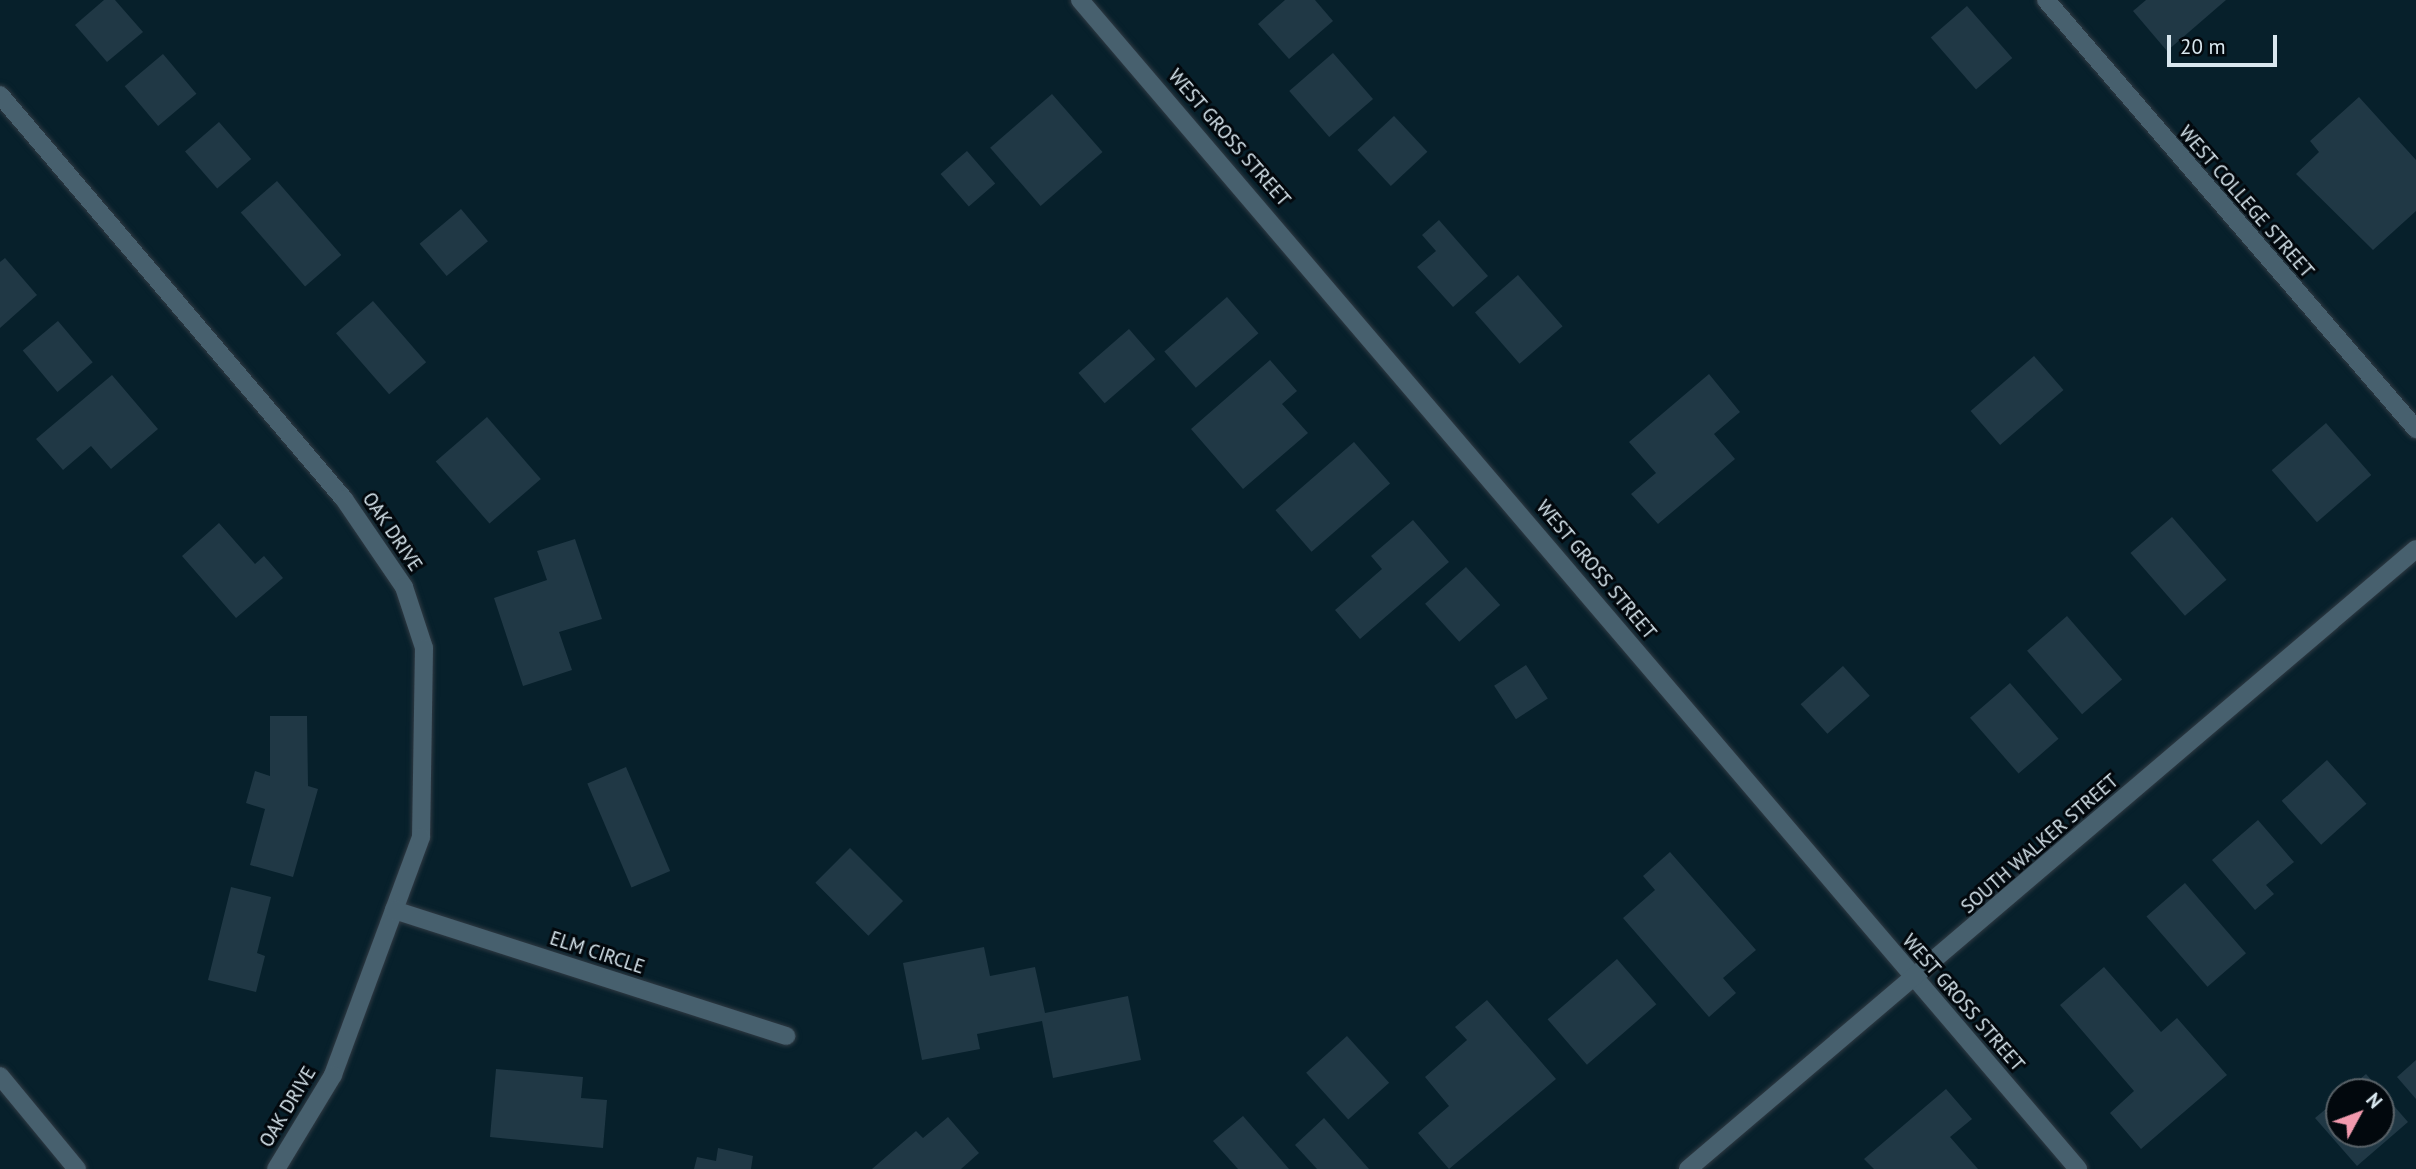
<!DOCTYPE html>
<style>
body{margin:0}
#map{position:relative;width:2416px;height:1169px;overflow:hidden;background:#07202b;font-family:"PT Sans",sans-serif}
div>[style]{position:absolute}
.building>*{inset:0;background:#203845;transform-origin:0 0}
.roads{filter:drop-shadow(0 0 2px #303a43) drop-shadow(0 0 2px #303a43)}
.minor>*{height:18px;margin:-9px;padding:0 9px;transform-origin:9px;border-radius:9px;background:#47606e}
span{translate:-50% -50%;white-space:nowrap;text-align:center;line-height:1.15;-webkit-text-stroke:6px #02080d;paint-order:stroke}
.street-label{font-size:19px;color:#d9e7ef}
.north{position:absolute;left:2325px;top:1078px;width:70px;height:70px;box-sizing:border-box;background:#02080d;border:2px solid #586167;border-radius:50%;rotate:49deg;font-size:19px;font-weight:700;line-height:28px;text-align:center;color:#d9e7ef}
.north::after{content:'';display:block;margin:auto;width:24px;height:32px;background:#f29aae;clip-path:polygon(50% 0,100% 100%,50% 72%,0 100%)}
.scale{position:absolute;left:2167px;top:35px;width:110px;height:32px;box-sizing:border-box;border:4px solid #d9e7ef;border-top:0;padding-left:9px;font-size:21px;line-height:24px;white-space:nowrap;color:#d9e7ef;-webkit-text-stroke:5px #02080d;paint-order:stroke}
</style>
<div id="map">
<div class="building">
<div style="clip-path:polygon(104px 0,115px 0,143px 32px,107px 62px,75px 25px)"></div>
<div style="clip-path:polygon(1285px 0,1315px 0,1333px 21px,1289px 59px,1258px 24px)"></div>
<div style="clip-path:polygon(2146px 0,2226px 0,2167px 51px,2133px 11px)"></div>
<div style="left:1967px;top:6px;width:69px;height:48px;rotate:49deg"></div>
<div style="left:1333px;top:53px;width:61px;height:58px;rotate:49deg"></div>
<div style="left:163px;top:54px;width:52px;height:50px;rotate:50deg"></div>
<div style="left:1052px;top:94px;width:77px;height:82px;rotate:49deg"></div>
<div style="clip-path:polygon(2359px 97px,2416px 160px,2416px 211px,2373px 250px,2296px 174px,2319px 152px,2310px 141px)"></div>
<div style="left:1394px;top:116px;width:49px;height:50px;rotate:47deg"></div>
<div style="left:219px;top:122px;width:49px;height:45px;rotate:49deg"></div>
<div style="left:967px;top:151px;width:43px;height:35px;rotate:49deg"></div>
<div style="left:277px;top:181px;width:98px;height:48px;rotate:49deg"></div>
<div style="left:461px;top:209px;width:42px;height:54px;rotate:50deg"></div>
<div style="clip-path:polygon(1439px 220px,1488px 276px,1453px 307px,1417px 267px,1436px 251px,1422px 235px)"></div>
<div style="clip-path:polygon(5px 258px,37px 295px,0 328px,0 262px)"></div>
<div style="left:1518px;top:275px;width:68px;height:57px;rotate:49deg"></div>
<div style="left:1227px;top:297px;width:48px;height:83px;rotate:49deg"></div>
<div style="left:373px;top:301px;width:81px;height:49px;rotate:49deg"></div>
<div style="left:58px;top:321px;width:54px;height:46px;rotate:50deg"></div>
<div style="left:1129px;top:329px;width:40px;height:67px;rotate:49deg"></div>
<div style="left:2034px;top:356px;width:45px;height:84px;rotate:49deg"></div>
<div style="clip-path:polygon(1270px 360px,1297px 391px,1282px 404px,1308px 433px,1243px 489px,1191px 429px)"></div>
<div style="clip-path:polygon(1709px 374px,1740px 412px,1714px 434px,1735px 459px,1658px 524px,1631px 494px,1656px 473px,1629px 442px)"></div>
<div style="clip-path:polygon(112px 375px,158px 429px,111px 469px,91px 446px,63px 470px,36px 439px)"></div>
<div style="left:487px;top:417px;width:82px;height:68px;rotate:49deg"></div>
<div style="left:2326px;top:423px;width:69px;height:72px;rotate:49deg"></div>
<div style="left:1354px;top:442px;width:55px;height:104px;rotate:49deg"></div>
<div style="left:2172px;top:517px;width:83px;height:55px;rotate:49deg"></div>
<div style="clip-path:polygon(1413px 520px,1449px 562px,1360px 639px,1335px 610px,1382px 569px,1371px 556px)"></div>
<div style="clip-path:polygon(219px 523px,255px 564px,264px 556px,283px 578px,236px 618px,182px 556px)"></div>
<div style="clip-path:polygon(575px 539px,602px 619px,559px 632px,572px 670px,523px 686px,494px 598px,547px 580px,537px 551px)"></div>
<div style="left:1466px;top:567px;width:51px;height:55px;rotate:48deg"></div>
<div style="left:2067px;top:616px;width:84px;height:53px;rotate:49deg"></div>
<div style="left:1526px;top:665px;width:40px;height:38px;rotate:57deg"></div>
<div style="left:1843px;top:666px;width:40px;height:57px;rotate:48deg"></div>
<div style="left:2010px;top:683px;width:74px;height:53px;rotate:49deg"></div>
<div style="clip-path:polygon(270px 716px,307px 716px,308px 786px,318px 789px,293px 877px,250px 865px,265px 809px,246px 803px,255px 771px,270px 776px)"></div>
<div style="left:2327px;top:760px;width:59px;height:61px;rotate:48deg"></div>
<div style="left:626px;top:767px;width:113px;height:42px;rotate:67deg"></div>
<div style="clip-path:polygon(2258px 820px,2294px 862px,2266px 885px,2274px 894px,2255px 910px,2212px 860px)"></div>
<div style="left:850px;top:848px;width:75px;height:49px;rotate:45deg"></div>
<div style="clip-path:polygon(1670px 852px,1756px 950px,1723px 978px,1736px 993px,1709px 1017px,1623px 918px,1655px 890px,1643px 876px)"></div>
<div style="left:2185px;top:883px;width:93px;height:51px;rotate:49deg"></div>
<div style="clip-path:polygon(231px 887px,271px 897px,257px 953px,265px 956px,256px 992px,208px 980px)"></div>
<div style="clip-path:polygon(984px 947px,990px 976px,1035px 967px,1045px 1013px,1128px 996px,1141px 1060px,1053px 1078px,1042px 1021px,977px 1034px,980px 1049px,922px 1060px,903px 963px)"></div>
<div style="left:1617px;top:959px;width:60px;height:92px;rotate:49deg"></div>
<div style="clip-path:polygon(2104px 967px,2161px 1032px,2177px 1018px,2227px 1075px,2141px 1149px,2110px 1113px,2134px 1091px,2060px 1005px)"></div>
<div style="clip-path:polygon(1487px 1000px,1556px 1079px,1449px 1169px,1418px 1133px,1449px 1106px,1425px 1077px,1467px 1040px,1455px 1027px)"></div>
<div style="left:1347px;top:1036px;width:63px;height:55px;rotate:48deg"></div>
<div style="clip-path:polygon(2416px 1060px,2416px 1099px,2397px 1077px)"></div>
<div style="clip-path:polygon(496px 1069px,583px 1077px,581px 1098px,607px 1100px,603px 1148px,490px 1137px)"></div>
<div style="clip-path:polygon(2366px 1074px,2408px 1122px,2357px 1166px,2315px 1118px,2339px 1098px,2339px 1134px,2381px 1134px,2381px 1092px,2345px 1092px)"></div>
<div style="clip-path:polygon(1946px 1089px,1972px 1119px,1950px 1137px,1978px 1169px,1874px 1169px,1864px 1159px)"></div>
<div style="clip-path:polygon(1243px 1116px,1289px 1169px,1238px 1169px,1213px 1141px)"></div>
<div style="clip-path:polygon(948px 1117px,979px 1153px,961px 1169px,872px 1169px,916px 1131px,923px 1138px)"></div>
<div style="clip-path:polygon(1324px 1118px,1369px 1169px,1317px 1169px,1295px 1145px)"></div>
<div style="clip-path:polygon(718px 1148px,753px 1156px,751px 1169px,694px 1169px,697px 1157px,716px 1161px)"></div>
</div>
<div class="roads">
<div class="minor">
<div style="left:1080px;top:0;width:1537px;rotate:49.51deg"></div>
<div style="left:2046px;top:0;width:567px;rotate:49.22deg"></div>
<div style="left:0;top:95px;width:531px;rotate:49.59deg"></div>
<div style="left:344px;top:499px;width:107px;rotate:55.7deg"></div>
<div style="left:404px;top:587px;width:64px;rotate:71.8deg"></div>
<div style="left:424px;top:648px;width:189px;rotate:90.9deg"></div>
<div style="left:421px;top:837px;width:254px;rotate:110.3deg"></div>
<div style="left:333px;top:1075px;width:110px;rotate:121.2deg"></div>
<div style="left:394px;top:910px;width:412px;rotate:17.8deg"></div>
<div style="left:0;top:1076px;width:121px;rotate:50.4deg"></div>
<div style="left:1688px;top:1169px;width:956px;rotate:-40.42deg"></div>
</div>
</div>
<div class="street-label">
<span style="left:1229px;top:138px;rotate:49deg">WEST GROSS STREET</span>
<span style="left:2246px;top:202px;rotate:49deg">WEST COLLEGE STREET</span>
<span style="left:392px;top:532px;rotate:56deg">OAK DRIVE</span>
<span style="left:1596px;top:570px;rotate:50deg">WEST GROSS STREET</span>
<span style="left:2040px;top:844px;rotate:-41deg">SOUTH WALKER STREET</span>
<span style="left:597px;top:953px;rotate:18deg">ELM CIRCLE</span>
<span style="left:1963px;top:1003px;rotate:49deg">WEST GROSS STREET</span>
<span style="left:288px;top:1107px;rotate:-59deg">OAK DRIVE</span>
</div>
<div class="north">N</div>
<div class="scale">20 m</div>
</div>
